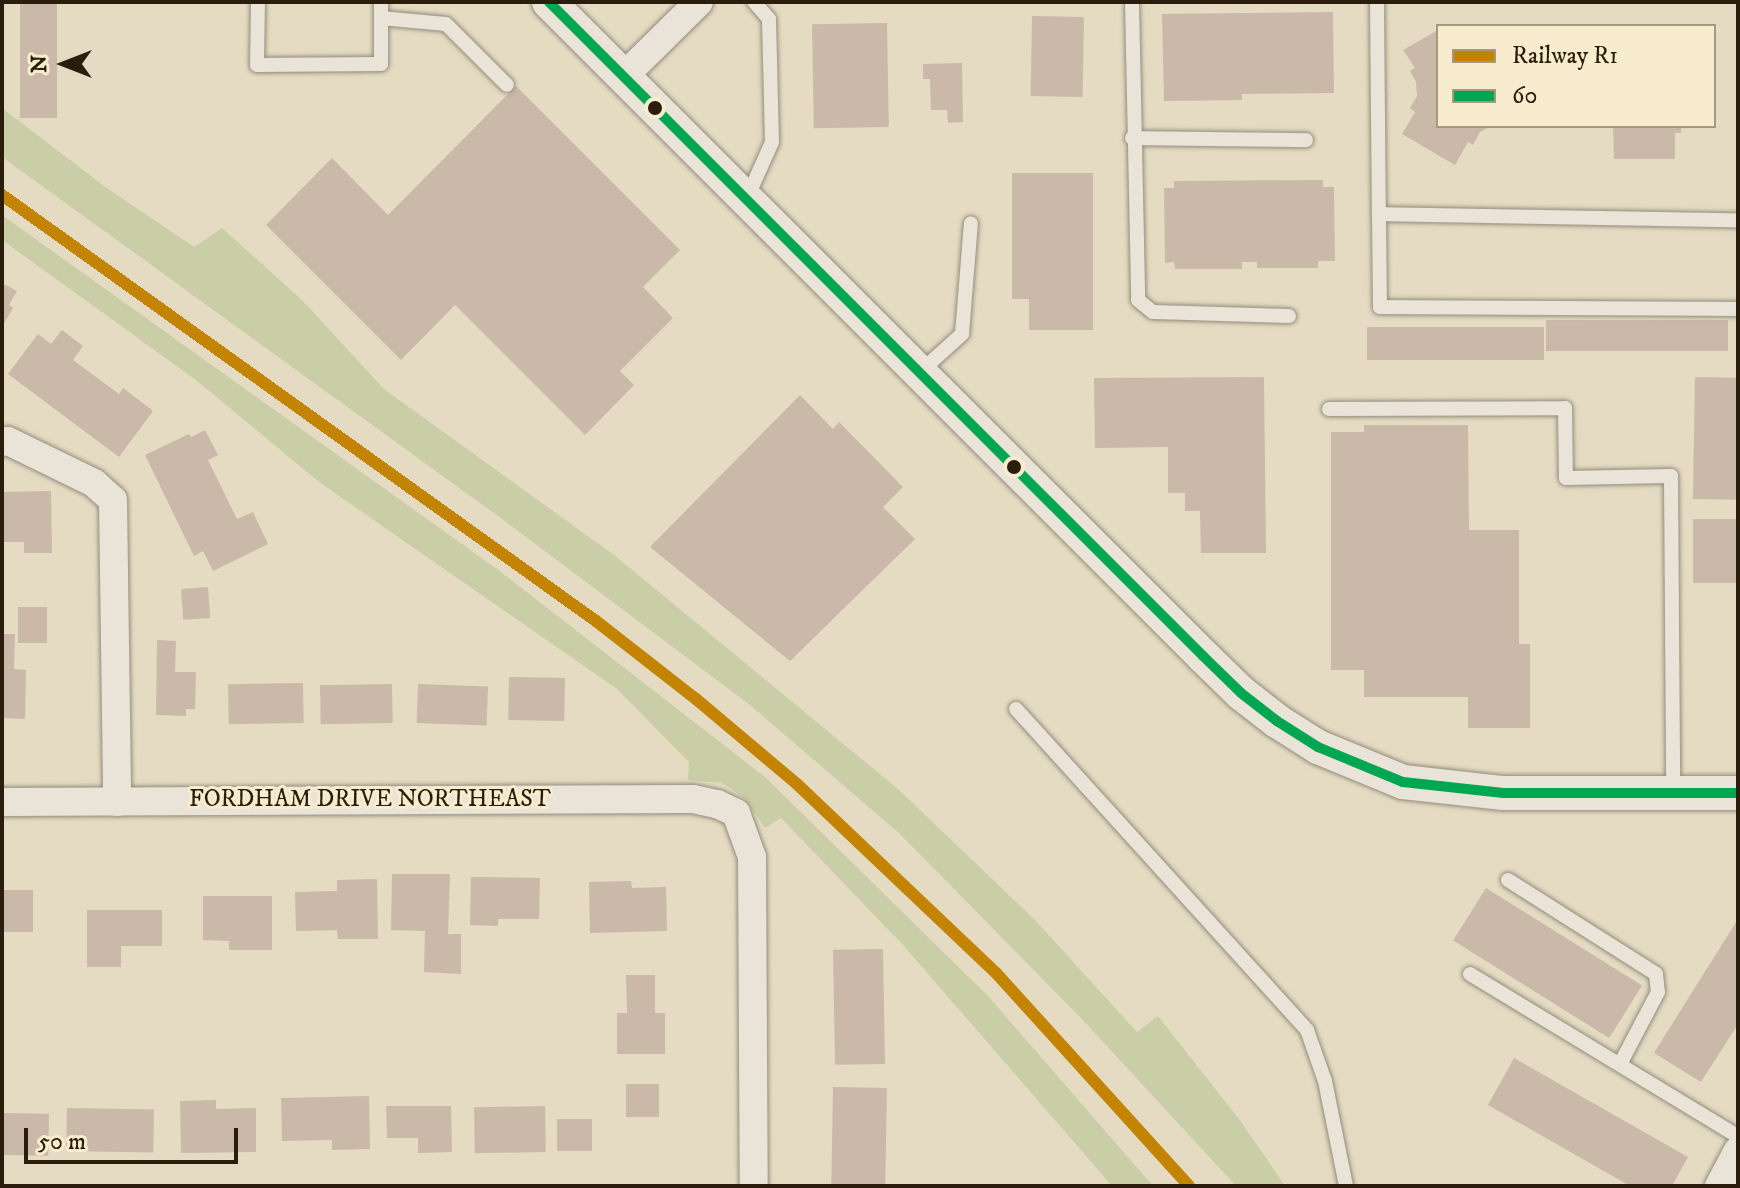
<!DOCTYPE html>
<style>
body{margin:0}
#map{position:relative;width:1740px;height:1188px;overflow:hidden;background:#e4dbc2;font-family:"IM FELL DW Pica",serif}
div>[style]{position:absolute}
.green>*{inset:0;background:#cacea7}
.building>*{inset:0;background:#cab9a9;transform-origin:0 0}
.roads{filter:drop-shadow(0 0 2px #938c7c) drop-shadow(0 0 2px #938c7c)}
.service>*{height:14px;margin:-7px;padding:0 7px;transform-origin:7px;border-radius:7px;background:#e9e4d7}
.minor>*{height:28px;margin:-14px;padding:0 14px;transform-origin:14px;border-radius:14px;background:#e9e4d7}
.tertiary>*{height:34px;margin:-17px;padding:0 17px;transform-origin:17px;border-radius:17px;background:#e9e4d7}
.bus-1>*{height:10px;margin:-5px;padding:0 5px;transform-origin:5px;border-radius:5px;background:#00a651}
.rail-1>*{height:12px;margin:-6px;padding:0 6px;transform-origin:6px;border-radius:6px;background:#c48403}
.dots>*{width:22px;height:22px;translate:-50% -50%;box-sizing:border-box;border:4px solid #f7ecce;border-radius:50%}
span{translate:-50% -50%;white-space:nowrap;text-align:center;line-height:1.15;-webkit-text-stroke:6px #f7ecce;paint-order:stroke}
.street-label{font-size:24px;color:#2b1d0b}
.frame{position:absolute;inset:0;border:4px solid #2b1d0b;pointer-events:none}
.legend{position:absolute;left:1436px;top:24px;width:280px;height:104px;box-sizing:border-box;background:#f7ecce;border:2px solid #a59980;margin:0;padding:10px 14px;list-style:none;font-size:24px;color:#2b1d0b}
.legend li{display:flex;align-items:center;gap:16px;height:40px}
.legend b{width:40px;border:2px solid #a59980}
.north{position:absolute;left:24px;top:24px;width:80px;height:80px;-webkit-text-stroke:6px #f7ecce;paint-order:stroke;rotate:270deg;font-size:22px;font-weight:700;line-height:32px;text-align:center;color:#2b1d0b}
.north::after{content:'';display:block;margin:auto;width:28px;height:36px;background:#2b1d0b;clip-path:polygon(50% 0,100% 100%,50% 72%,0 100%)}
.scale{position:absolute;left:24px;top:1128px;width:214px;height:36px;box-sizing:border-box;border:4px solid #2b1d0b;border-top:0;padding-left:10px;font-size:24px;line-height:28px;white-space:nowrap;color:#2b1d0b;-webkit-text-stroke:6px #f7ecce;paint-order:stroke}
</style>
<div id="map">
<div class="green">
<div style="clip-path:polygon(2px 108px,104px 186px,194px 247px,222px 228px,303px 301px,384px 389px,614px 555px,898px 789px,1035px 920px,1137px 1032px,1158px 1016px,1242px 1123px,1285px 1186px,1236px 1186px,1080px 1017px,900px 834px,750px 705px,498px 516px,2px 157px)"></div>
<div style="clip-path:polygon(2px 215px,501px 572px,765px 777px,988px 996px,1153px 1186px,1112px 1186px,903px 945px,781px 818px,765px 828px,744px 798px,722px 783px,688px 780px,689px 762px,617px 689px,319px 482px,196px 380px,2px 240px)"></div>
</div>
<div class="building">
<div style="left:20px;top:2px;width:37px;height:116px"></div>
<div style="clip-path:polygon(1333px 12px,1334px 93px,1242px 94px,1242px 100px,1164px 101px,1162px 14px)"></div>
<div style="left:1032px;top:16px;width:52px;height:80px;rotate:1deg"></div>
<div style="left:887px;top:23px;width:104px;height:75px;rotate:89deg"></div>
<div style="clip-path:polygon(1438px 30px,1438px 126px,1491px 126px,1480px 132px,1473px 145px,1468px 142px,1455px 165px,1402px 134px,1415px 112px,1410px 108px,1417px 96px,1416px 82px,1410px 71px,1415px 68px,1403px 50px)"></div>
<div style="clip-path:polygon(962px 63px,963px 122px,948px 123px,947px 110px,931px 110px,930px 79px,923px 79px,923px 64px)"></div>
<div style="clip-path:polygon(516px 86px,680px 250px,643px 287px,673px 318px,620px 371px,634px 385px,585px 435px,455px 305px,401px 360px,266px 225px,332px 158px,388px 215px)"></div>
<div style="clip-path:polygon(1613px 126px,1681px 126px,1681px 133px,1675px 133px,1675px 159px,1614px 159px)"></div>
<div style="clip-path:polygon(1012px 173px,1093px 173px,1093px 330px,1029px 330px,1029px 299px,1012px 299px)"></div>
<div style="clip-path:polygon(1323px 180px,1323px 187px,1334px 187px,1335px 261px,1318px 261px,1318px 268px,1257px 268px,1257px 262px,1242px 262px,1242px 269px,1175px 269px,1174px 262px,1165px 263px,1164px 188px,1174px 188px,1174px 181px)"></div>
<div style="clip-path:polygon(2px 283px,17px 291px,9px 305px,13px 308px,2px 327px)"></div>
<div style="left:1546px;top:320px;width:182px;height:31px"></div>
<div style="left:1367px;top:327px;width:177px;height:33px"></div>
<div style="clip-path:polygon(62px 330px,83px 346px,73px 360px,119px 394px,123px 388px,153px 411px,119px 457px,8px 374px,38px 334px,51px 344px)"></div>
<div style="clip-path:polygon(1264px 377px,1266px 553px,1201px 553px,1200px 511px,1185px 511px,1185px 493px,1168px 493px,1168px 447px,1095px 448px,1094px 378px)"></div>
<div style="left:1695px;top:377px;width:43px;height:122px;rotate:1deg"></div>
<div style="clip-path:polygon(800px 395px,833px 429px,839px 422px,903px 487px,883px 507px,915px 539px,790px 661px,650px 547px)"></div>
<div style="clip-path:polygon(1364px 425px,1468px 425px,1469px 530px,1519px 530px,1519px 644px,1530px 644px,1530px 728px,1468px 728px,1468px 697px,1364px 697px,1364px 670px,1331px 670px,1331px 432px,1364px 432px)"></div>
<div style="clip-path:polygon(205px 430px,218px 455px,208px 460px,237px 519px,253px 512px,268px 544px,213px 571px,203px 551px,194px 556px,145px 455px,189px 434px,191px 437px)"></div>
<div style="clip-path:polygon(51px 491px,52px 553px,24px 553px,24px 542px,2px 542px,2px 492px)"></div>
<div style="left:1693px;top:519px;width:45px;height:64px"></div>
<div style="left:208px;top:587px;width:31px;height:27px;rotate:86deg"></div>
<div style="left:18px;top:607px;width:29px;height:36px"></div>
<div style="clip-path:polygon(2px 634px,15px 634px,14px 669px,26px 670px,25px 719px,2px 718px)"></div>
<div style="clip-path:polygon(157px 640px,176px 641px,175px 672px,196px 672px,195px 709px,186px 709px,186px 716px,156px 715px)"></div>
<div style="left:509px;top:677px;width:56px;height:43px;rotate:1deg"></div>
<div style="left:303px;top:683px;width:40px;height:75px;rotate:89deg"></div>
<div style="left:392px;top:684px;width:39px;height:72px;rotate:89deg"></div>
<div style="left:418px;top:684px;width:70px;height:39px;rotate:2deg"></div>
<div style="clip-path:polygon(392px 874px,450px 874px,448px 934px,461px 934px,461px 974px,424px 972px,425px 931px,391px 930px)"></div>
<div style="clip-path:polygon(471px 877px,540px 878px,539px 919px,498px 919px,498px 926px,470px 925px)"></div>
<div style="clip-path:polygon(377px 879px,378px 939px,338px 939px,337px 930px,296px 931px,295px 892px,337px 891px,337px 880px)"></div>
<div style="clip-path:polygon(631px 881px,632px 888px,666px 887px,667px 931px,590px 933px,589px 882px)"></div>
<div style="left:1486px;top:888px;width:184px;height:62px;rotate:32deg"></div>
<div style="left:2px;top:890px;width:31px;height:42px"></div>
<div style="clip-path:polygon(203px 896px,272px 896px,272px 950px,229px 950px,229px 941px,203px 940px)"></div>
<div style="clip-path:polygon(87px 910px,162px 910px,162px 946px,121px 946px,121px 967px,87px 967px)"></div>
<div style="clip-path:polygon(1738px 919px,1738px 1024px,1701px 1082px,1654px 1053px)"></div>
<div style="left:883px;top:949px;width:115px;height:50px;rotate:89deg"></div>
<div style="clip-path:polygon(626px 975px,655px 975px,655px 1013px,665px 1013px,665px 1054px,617px 1054px,617px 1013px,627px 1013px)"></div>
<div style="clip-path:polygon(1514px 1058px,1688px 1157px,1672px 1186px,1630px 1186px,1488px 1105px)"></div>
<div style="left:626px;top:1084px;width:33px;height:33px"></div>
<div style="left:833px;top:1087px;width:54px;height:99px;rotate:1deg"></div>
<div style="clip-path:polygon(369px 1096px,370px 1149px,332px 1150px,332px 1140px,282px 1141px,281px 1098px)"></div>
<div style="clip-path:polygon(216px 1100px,216px 1109px,256px 1108px,256px 1152px,181px 1153px,180px 1101px)"></div>
<div style="clip-path:polygon(386px 1106px,451px 1106px,452px 1152px,418px 1153px,418px 1138px,387px 1138px)"></div>
<div style="left:545px;top:1106px;width:46px;height:71px;rotate:89deg"></div>
<div style="left:67px;top:1108px;width:87px;height:43px;rotate:1deg"></div>
<div style="left:2px;top:1113px;width:47px;height:42px;rotate:1deg"></div>
<div style="left:557px;top:1119px;width:35px;height:32px"></div>
</div>
<div class="roads">
<div class="service">
<div style="left:258px;top:2px;width:63px;rotate:90.9deg"></div>
<div style="left:257px;top:65px;width:124px;rotate:-0.5deg"></div>
<div style="left:381px;top:64px;width:62px;rotate:-90deg"></div>
<div style="left:1132px;top:2px;width:298px;rotate:88.8deg"></div>
<div style="left:1138px;top:300px;width:19px;rotate:39deg"></div>
<div style="left:1153px;top:312px;width:136px;rotate:1.7deg"></div>
<div style="left:1377px;top:2px;width:212px;rotate:89.5deg"></div>
<div style="left:1379px;top:214px;width:359px;rotate:1deg"></div>
<div style="left:381px;top:18px;width:65px;rotate:5.3deg"></div>
<div style="left:446px;top:24px;width:86px;rotate:45deg"></div>
<div style="left:1132px;top:138px;width:174px;rotate:0.7deg"></div>
<div style="left:747px;top:198px;width:61px;rotate:-65.9deg"></div>
<div style="left:772px;top:142px;width:123px;rotate:-91.4deg"></div>
<div style="left:769px;top:19px;width:23px;rotate:-131deg"></div>
<div style="left:1379px;top:214px;width:93px;rotate:89.4deg"></div>
<div style="left:1380px;top:307px;width:358px;rotate:0.3deg"></div>
<div style="left:920px;top:372px;width:57px;rotate:-42.1deg"></div>
<div style="left:962px;top:334px;width:111px;rotate:-85.4deg"></div>
<div style="left:1329px;top:409px;width:236px;rotate:-0.2deg"></div>
<div style="left:1565px;top:408px;width:70px;rotate:89.2deg"></div>
<div style="left:1566px;top:478px;width:105px;rotate:-1.1deg"></div>
<div style="left:1671px;top:476px;width:317px;rotate:89.6deg"></div>
<div style="left:1016px;top:709px;width:433px;rotate:47.8deg"></div>
<div style="left:1307px;top:1030px;width:54px;rotate:70.6deg"></div>
<div style="left:1325px;top:1081px;width:107px;rotate:78.7deg"></div>
<div style="left:1508px;top:880px;width:175px;rotate:32.4deg"></div>
<div style="left:1656px;top:974px;width:18px;rotate:84deg"></div>
<div style="left:1658px;top:992px;width:81px;rotate:117.8deg"></div>
<div style="left:1470px;top:974px;width:313px;rotate:31.2deg"></div>
</div>
<div class="minor">
<div style="left:624px;top:76px;width:105px;rotate:-44.6deg"></div>
<div style="left:2px;top:442px;width:6px;rotate:-9deg"></div>
<div style="left:8px;top:441px;width:96px;rotate:26deg"></div>
<div style="left:94px;top:483px;width:25px;rotate:42deg"></div>
<div style="left:113px;top:500px;width:302px;rotate:89.2deg"></div>
<div style="left:2px;top:802px;width:691px;rotate:-0.25deg"></div>
<div style="left:693px;top:799px;width:25px;rotate:12deg"></div>
<div style="left:717px;top:804px;width:21px;rotate:25deg"></div>
<div style="left:736px;top:813px;width:47px;rotate:70deg"></div>
<div style="left:752px;top:857px;width:329px;rotate:89.7deg"></div>
<div style="left:1719px;top:1186px;width:40px;rotate:-62deg"></div>
</div>
<div class="tertiary">
<div style="left:549px;top:2px;width:925px;rotate:45deg"></div>
<div style="left:1203px;top:656px;width:53px;rotate:44.2deg"></div>
<div style="left:1241px;top:693px;width:46px;rotate:37.9deg"></div>
<div style="left:1277px;top:721px;width:49px;rotate:32.4deg"></div>
<div style="left:1318px;top:747px;width:92px;rotate:22.4deg"></div>
<div style="left:1403px;top:782px;width:101px;rotate:6.3deg"></div>
<div style="left:1503px;top:793px;width:235px"></div>
</div>
</div>
<div class="bus-1">
<div style="left:549px;top:2px;width:925px;rotate:45deg"></div>
<div style="left:1203px;top:656px;width:53px;rotate:44.2deg"></div>
<div style="left:1241px;top:693px;width:46px;rotate:37.9deg"></div>
<div style="left:1277px;top:721px;width:49px;rotate:32.4deg"></div>
<div style="left:1318px;top:747px;width:92px;rotate:22.4deg"></div>
<div style="left:1403px;top:782px;width:101px;rotate:6.3deg"></div>
<div style="left:1503px;top:793px;width:235px"></div>
</div>
<div class="rail-1">
<div style="left:2px;top:195px;width:731px;rotate:35.65deg"></div>
<div style="left:596px;top:621px;width:127px;rotate:38deg"></div>
<div style="left:696px;top:699px;width:133px;rotate:40.1deg"></div>
<div style="left:798px;top:785px;width:273px;rotate:43.5deg"></div>
<div style="left:996px;top:973px;width:287px;rotate:47.8deg"></div>
</div>
<div class="dots">
<div style="left:655px;top:108px;background:#2b1d0b"></div>
<div style="left:1014px;top:467px;background:#2b1d0b"></div>
</div>
<div class="street-label">
<span style="left:370px;top:800px">FORDHAM DRIVE NORTHEAST</span>
</div>
<div class="frame"></div>
<ul class="legend">
<li><b style="height:10px;background:#c48403"></b>Railway R1</li>
<li><b style="height:10px;background:#00a651"></b>60</li>
</ul>
<div class="north">N</div>
<div class="scale">50 m</div>
</div>
